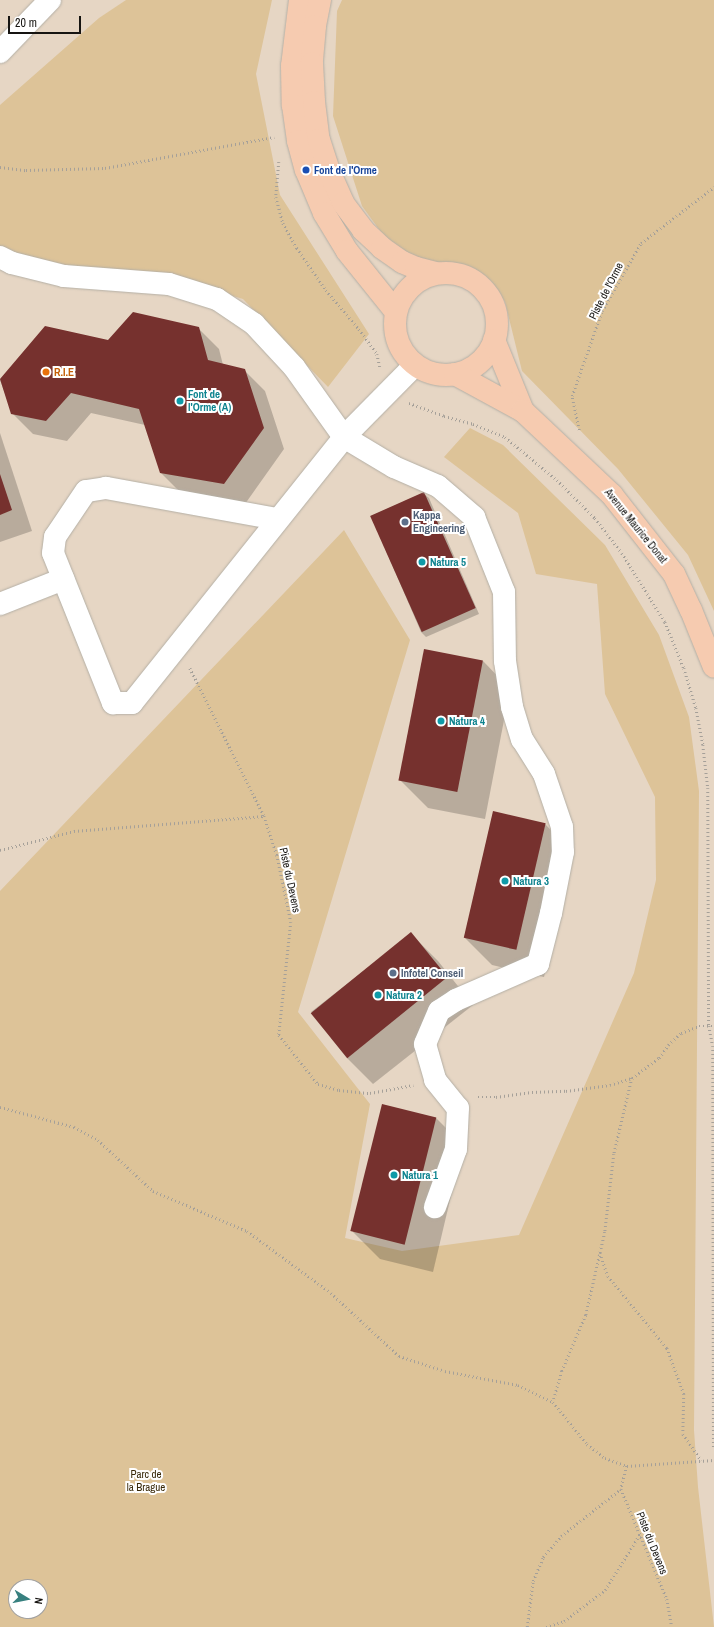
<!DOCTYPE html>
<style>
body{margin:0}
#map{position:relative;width:714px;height:1627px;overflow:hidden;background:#e8e2d8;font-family:"Archivo Narrow",sans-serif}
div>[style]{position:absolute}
.commercial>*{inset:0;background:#e6d6c4}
.green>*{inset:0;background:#ddc398}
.shadow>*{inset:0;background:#0003}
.building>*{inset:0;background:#76312e;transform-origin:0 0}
.path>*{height:2.5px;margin-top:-1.25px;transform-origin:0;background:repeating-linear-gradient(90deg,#a5a099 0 1px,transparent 0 4px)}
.roads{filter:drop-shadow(0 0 1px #b4afa5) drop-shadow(0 0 1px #b4afa5)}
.minor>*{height:22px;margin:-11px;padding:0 11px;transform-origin:11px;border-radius:11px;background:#fff}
.major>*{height:22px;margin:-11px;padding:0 11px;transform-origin:11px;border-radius:11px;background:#f6cbb0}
.major>.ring{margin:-11px;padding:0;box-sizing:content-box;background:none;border:22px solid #f6cbb0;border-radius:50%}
.dots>*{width:11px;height:11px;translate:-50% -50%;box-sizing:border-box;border:2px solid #fff;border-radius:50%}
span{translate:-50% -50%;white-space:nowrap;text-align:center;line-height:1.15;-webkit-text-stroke:4px #fff;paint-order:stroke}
.transit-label{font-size:11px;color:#164399;font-weight:700}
.left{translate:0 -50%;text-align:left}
.street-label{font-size:11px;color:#161411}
.food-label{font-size:11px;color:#c56008;font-weight:700}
.culture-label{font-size:11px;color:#0d838f;font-weight:700}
.service-label{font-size:11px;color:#4e5e75;font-weight:700}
.park-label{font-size:11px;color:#382808}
.north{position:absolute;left:8px;top:1579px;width:40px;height:40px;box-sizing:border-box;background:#fff;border:1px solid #a2a1a0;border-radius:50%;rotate:100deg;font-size:11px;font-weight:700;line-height:16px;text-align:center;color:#161411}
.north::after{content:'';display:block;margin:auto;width:14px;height:18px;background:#37807f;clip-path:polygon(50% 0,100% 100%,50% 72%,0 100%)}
.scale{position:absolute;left:8px;top:16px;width:73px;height:18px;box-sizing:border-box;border:2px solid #161411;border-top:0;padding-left:5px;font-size:12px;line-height:14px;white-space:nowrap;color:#161411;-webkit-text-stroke:3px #fff;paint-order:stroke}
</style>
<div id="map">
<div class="commercial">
<div style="clip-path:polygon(evenodd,0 0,714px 0,714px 1627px,0 1627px,0 0,16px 1587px,40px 1587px,40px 1611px,16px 1611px,16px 1587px)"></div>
</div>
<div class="green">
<div style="clip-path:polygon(126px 0,272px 0,256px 74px,280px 195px,369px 334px,328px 387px,243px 299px,169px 277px,40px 263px,0 248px,0 105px,99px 18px)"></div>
<div style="clip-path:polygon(342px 0,714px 0,714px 611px,688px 555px,618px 469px,522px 371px,505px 302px,491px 281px,472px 268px,422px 260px,394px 250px,362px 206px,333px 116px,337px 11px)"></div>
<div style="clip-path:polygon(evenodd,470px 428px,503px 445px,605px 545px,659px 635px,689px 717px,699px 791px,694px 1430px,698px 1487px,714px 1627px,0 1627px,0 891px,344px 530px,410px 640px,298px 1012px,370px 1104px,345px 1238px,402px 1251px,519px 1235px,634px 973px,656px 880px,655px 797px,605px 694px,597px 584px,536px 574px,518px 513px,444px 457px,470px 428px,16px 1587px,40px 1587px,40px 1611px,16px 1611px,16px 1587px)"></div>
</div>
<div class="shadow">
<div style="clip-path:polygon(45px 328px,109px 341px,198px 328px,219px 349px,223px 365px,244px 370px,265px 391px,284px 449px,245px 504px,182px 494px,161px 473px,145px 425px,91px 413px,67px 441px,33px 434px,12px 413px,0 380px)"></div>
<div style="clip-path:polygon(0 433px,32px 531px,0 542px)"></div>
<div style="clip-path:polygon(423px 493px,429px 498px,479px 614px,426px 637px,421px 632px,371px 516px)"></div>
<div style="clip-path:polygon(483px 661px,510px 689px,485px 819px,428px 808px,401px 781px)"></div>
<div style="clip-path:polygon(545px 824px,572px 852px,544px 977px,492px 965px,465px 938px)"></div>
<div style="clip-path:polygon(411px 934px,438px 961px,473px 1005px,373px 1084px,346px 1057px,311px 1012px)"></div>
<div style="clip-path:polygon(383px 1106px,436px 1118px,463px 1145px,433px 1272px,380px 1259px,353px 1232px)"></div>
</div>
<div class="building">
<div style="clip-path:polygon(133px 312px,199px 327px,208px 360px,245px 369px,264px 428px,224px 484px,160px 473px,139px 409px,71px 393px,46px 421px,11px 414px,0 379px,45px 326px,108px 340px)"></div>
<div style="clip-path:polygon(0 474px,12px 510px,0 515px)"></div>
<div style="left:424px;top:492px;width:127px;height:59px;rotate:66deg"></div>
<div style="left:424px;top:649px;width:60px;height:134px;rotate:11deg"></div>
<div style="left:493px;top:811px;width:54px;height:130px;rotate:13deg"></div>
<div style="left:411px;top:932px;width:58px;height:129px;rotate:51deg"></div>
<div style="left:382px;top:1104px;width:56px;height:131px;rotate:14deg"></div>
</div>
<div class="path">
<div style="left:279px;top:162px;width:35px;rotate:95deg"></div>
<div style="left:276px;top:197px;width:27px;rotate:75deg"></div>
<div style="left:283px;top:223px;width:29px;rotate:61deg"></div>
<div style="left:297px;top:248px;width:51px;rotate:55.4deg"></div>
<div style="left:326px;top:290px;width:51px;rotate:49.8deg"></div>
<div style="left:359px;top:329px;width:31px;rotate:54deg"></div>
<div style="left:377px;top:354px;width:13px;rotate:77deg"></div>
<div style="left:0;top:167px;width:26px;rotate:7deg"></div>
<div style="left:26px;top:170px;width:79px;rotate:-1.5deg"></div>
<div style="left:105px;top:168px;width:172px;rotate:-10.4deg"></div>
<div style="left:409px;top:403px;width:37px;rotate:20deg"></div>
<div style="left:444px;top:416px;width:30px;rotate:15deg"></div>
<div style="left:473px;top:424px;width:35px;rotate:22deg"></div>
<div style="left:505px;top:437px;width:67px;rotate:39.6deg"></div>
<div style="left:557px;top:480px;width:54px;rotate:45deg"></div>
<div style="left:595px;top:518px;width:44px;rotate:52.4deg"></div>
<div style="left:622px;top:553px;width:81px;rotate:58.1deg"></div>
<div style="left:665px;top:622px;width:50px;rotate:67.6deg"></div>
<div style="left:684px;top:668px;width:42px;rotate:73.3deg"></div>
<div style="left:696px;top:708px;width:38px;rotate:79deg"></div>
<div style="left:703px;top:745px;width:43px;rotate:83.4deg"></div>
<div style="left:708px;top:788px;width:238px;rotate:89.8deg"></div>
<div style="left:709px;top:1026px;width:20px;rotate:79deg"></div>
<div style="left:713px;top:1046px;width:402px;rotate:89.9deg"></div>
<div style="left:579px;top:430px;width:35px;rotate:-102deg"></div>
<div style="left:572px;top:396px;width:90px;rotate:-70.6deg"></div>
<div style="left:602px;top:311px;width:78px;rotate:-60.2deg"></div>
<div style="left:641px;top:243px;width:92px;rotate:-37.5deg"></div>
<div style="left:190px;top:668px;width:165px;rotate:63.4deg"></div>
<div style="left:0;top:850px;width:76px;rotate:-14.4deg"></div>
<div style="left:74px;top:831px;width:191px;rotate:-4.5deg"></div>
<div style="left:264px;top:816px;width:41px;rotate:71.6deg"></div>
<div style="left:277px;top:855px;width:68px;rotate:78.2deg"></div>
<div style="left:291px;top:922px;width:114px;rotate:96.1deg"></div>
<div style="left:279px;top:1035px;width:63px;rotate:51.5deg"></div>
<div style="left:318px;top:1084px;width:22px;rotate:16deg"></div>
<div style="left:339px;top:1090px;width:31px;rotate:6deg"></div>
<div style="left:370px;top:1093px;width:44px;rotate:-10.5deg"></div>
<div style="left:632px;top:1078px;width:78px;rotate:103.3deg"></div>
<div style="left:614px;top:1154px;width:79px;rotate:96.6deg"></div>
<div style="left:605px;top:1232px;width:85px;rotate:102.9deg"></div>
<div style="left:586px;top:1315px;width:61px;rotate:113.2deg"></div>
<div style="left:562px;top:1371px;width:32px;rotate:106deg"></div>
<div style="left:553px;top:1402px;width:54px;rotate:51deg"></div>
<div style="left:587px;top:1444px;width:23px;rotate:38deg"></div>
<div style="left:605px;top:1458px;width:23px;rotate:20deg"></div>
<div style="left:627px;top:1466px;width:87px;rotate:-3.9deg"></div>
<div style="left:478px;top:1097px;width:18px"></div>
<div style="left:496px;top:1097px;width:36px;rotate:-8deg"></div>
<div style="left:532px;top:1092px;width:34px;rotate:-2deg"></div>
<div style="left:566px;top:1091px;width:44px;rotate:-7.8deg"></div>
<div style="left:610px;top:1085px;width:23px;rotate:-18deg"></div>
<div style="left:632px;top:1078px;width:34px;rotate:-37deg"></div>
<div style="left:659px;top:1058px;width:16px;rotate:-55deg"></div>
<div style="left:668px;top:1045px;width:18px;rotate:-43deg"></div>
<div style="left:681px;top:1033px;width:19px;rotate:-21deg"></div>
<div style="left:699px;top:1026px;width:15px"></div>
<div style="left:0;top:1107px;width:77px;rotate:15.1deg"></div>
<div style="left:74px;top:1127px;width:27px;rotate:28deg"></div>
<div style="left:98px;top:1140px;width:75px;rotate:42.8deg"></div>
<div style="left:153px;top:1191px;width:102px;rotate:23.1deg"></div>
<div style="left:247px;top:1231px;width:104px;rotate:36.4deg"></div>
<div style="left:331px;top:1293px;width:93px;rotate:42.8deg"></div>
<div style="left:399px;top:1356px;width:48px;rotate:18.1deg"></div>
<div style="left:445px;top:1371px;width:74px;rotate:10.9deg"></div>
<div style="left:518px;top:1385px;width:39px;rotate:26deg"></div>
<div style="left:600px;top:1253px;width:24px;rotate:71deg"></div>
<div style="left:608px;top:1276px;width:93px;rotate:50.7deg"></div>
<div style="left:667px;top:1348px;width:49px;rotate:69.7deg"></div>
<div style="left:684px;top:1394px;width:40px;rotate:91.4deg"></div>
<div style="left:683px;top:1434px;width:32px;rotate:55deg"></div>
<div style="left:627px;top:1466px;width:24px;rotate:105deg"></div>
<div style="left:621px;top:1489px;width:119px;rotate:67.3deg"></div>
<div style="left:667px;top:1599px;width:28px;rotate:80deg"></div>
<div style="left:527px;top:1627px;width:46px;rotate:-82.6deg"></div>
<div style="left:533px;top:1581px;width:26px;rotate:-67deg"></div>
<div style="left:543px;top:1557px;width:28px;rotate:-49deg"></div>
<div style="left:561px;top:1536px;width:76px;rotate:-38.1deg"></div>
<div style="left:546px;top:1627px;width:19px;rotate:-18deg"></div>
<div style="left:564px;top:1621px;width:51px;rotate:-37.1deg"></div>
<div style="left:605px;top:1590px;width:66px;rotate:-58deg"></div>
</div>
<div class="roads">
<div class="minor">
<div style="left:0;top:52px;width:72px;rotate:-46.1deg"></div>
<div style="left:0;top:257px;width:13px;rotate:27deg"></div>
<div style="left:12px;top:263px;width:54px;rotate:14deg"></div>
<div style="left:64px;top:276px;width:105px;rotate:4.4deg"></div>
<div style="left:169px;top:284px;width:50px;rotate:17.4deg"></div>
<div style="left:217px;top:299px;width:45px;rotate:34deg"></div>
<div style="left:254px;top:324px;width:59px;rotate:47.1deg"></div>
<div style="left:294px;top:367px;width:86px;rotate:54.5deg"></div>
<div style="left:344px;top:437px;width:58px;rotate:31deg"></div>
<div style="left:394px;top:467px;width:48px;rotate:23.4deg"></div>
<div style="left:438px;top:486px;width:48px;rotate:40.7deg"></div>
<div style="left:474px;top:517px;width:81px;rotate:68.2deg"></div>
<div style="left:504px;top:592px;width:69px;rotate:89.2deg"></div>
<div style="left:505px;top:661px;width:47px;rotate:81.3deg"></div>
<div style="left:512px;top:707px;width:34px;rotate:73deg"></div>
<div style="left:522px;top:739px;width:41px;rotate:57.8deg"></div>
<div style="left:544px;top:774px;width:56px;rotate:71.2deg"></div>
<div style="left:562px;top:827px;width:25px;rotate:88deg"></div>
<div style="left:563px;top:852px;width:62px;rotate:101.1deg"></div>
<div style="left:551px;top:913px;width:53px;rotate:104.3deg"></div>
<div style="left:538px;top:964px;width:90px;rotate:156.3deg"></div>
<div style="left:456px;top:1000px;width:20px;rotate:147deg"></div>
<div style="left:439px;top:1011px;width:36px;rotate:113deg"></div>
<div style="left:425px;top:1044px;width:37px;rotate:74deg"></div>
<div style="left:435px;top:1080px;width:36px;rotate:51deg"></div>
<div style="left:458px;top:1108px;width:41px;rotate:92.8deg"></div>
<div style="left:456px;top:1149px;width:62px;rotate:109.9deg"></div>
<div style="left:277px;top:519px;width:174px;rotate:-169.7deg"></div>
<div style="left:106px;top:488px;width:20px;rotate:171deg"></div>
<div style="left:86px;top:491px;width:55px;rotate:124deg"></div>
<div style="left:55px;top:537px;width:16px;rotate:97deg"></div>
<div style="left:53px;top:553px;width:162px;rotate:68.2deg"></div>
<div style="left:113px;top:703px;width:19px"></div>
<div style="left:132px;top:703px;width:340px;rotate:-51.4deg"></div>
<div style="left:344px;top:437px;width:101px;rotate:-45.4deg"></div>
<div style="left:0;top:604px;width:68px;rotate:-21.6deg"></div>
</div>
<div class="major">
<div style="left:300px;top:0;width:66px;rotate:96.9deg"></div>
<div style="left:292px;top:66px;width:39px;rotate:89deg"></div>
<div style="left:293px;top:105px;width:36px;rotate:82deg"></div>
<div style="left:298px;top:141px;width:30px;rotate:75deg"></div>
<div style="left:306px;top:170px;width:47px;rotate:67.3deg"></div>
<div style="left:324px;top:213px;width:44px;rotate:58.8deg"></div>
<div style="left:347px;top:251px;width:78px;rotate:51.2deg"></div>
<div style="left:320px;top:0;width:26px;rotate:101deg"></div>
<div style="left:315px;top:26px;width:37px;rotate:95deg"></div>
<div style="left:312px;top:63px;width:39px;rotate:87deg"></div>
<div style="left:314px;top:102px;width:38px;rotate:83deg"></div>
<div style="left:319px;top:140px;width:33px;rotate:72deg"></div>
<div style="left:329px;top:171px;width:35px;rotate:66deg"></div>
<div style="left:343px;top:203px;width:34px;rotate:53deg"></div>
<div style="left:363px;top:230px;width:26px;rotate:43deg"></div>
<div style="left:382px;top:248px;width:24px;rotate:35deg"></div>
<div style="left:402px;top:262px;width:15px;rotate:23deg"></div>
<div style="left:416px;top:268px;width:21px;rotate:14deg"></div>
<div class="ring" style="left:395px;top:273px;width:80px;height:80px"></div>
<div style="left:494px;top:340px;width:77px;rotate:67.8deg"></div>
<div style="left:455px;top:374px;width:77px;rotate:28.6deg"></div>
<div style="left:523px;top:411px;width:122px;rotate:43.3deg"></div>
<div style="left:612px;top:495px;width:100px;rotate:51.9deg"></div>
<div style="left:674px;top:574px;width:40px;rotate:65deg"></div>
<div style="left:691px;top:610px;width:61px;rotate:68deg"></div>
</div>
</div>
<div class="dots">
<div style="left:306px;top:170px;background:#1a4fb4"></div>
<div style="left:46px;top:372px;background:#e8710a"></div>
<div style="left:180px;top:401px;background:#0f9aa8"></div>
<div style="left:405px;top:522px;background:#5c6f8a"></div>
<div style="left:422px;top:562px;background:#0f9aa8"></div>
<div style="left:441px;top:721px;background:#0f9aa8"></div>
<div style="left:505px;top:881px;background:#0f9aa8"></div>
<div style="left:393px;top:973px;background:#5c6f8a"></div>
<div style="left:378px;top:995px;background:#0f9aa8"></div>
<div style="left:394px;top:1175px;background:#0f9aa8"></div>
</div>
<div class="transit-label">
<span class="left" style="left:314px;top:170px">Font de l'Orme</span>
</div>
<div class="street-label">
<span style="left:606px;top:291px;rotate:-63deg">Piste de l'Orme</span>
<span style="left:636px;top:526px;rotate:51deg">Avenue Maurice Donat</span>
<span style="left:290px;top:880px;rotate:78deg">Piste du Devens</span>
<span style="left:652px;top:1543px;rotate:68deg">Piste du Devens</span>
</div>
<div class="food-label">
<span class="left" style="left:54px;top:372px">R.I.E</span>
</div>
<div class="culture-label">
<span class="left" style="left:188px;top:401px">Font de<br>l'Orme (A)</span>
<span class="left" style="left:430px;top:562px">Natura 5</span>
<span class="left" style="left:449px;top:721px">Natura 4</span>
<span class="left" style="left:513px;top:881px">Natura 3</span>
<span class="left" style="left:386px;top:995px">Natura 2</span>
<span class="left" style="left:402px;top:1175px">Natura 1</span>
</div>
<div class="service-label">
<span class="left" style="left:413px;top:522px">Kappa<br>Engineering</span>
<span class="left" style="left:401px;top:973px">Infotel Conseil</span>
</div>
<div class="park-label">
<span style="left:146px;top:1481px">Parc de<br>la Brague</span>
</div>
<div class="north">N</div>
<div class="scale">20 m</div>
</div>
